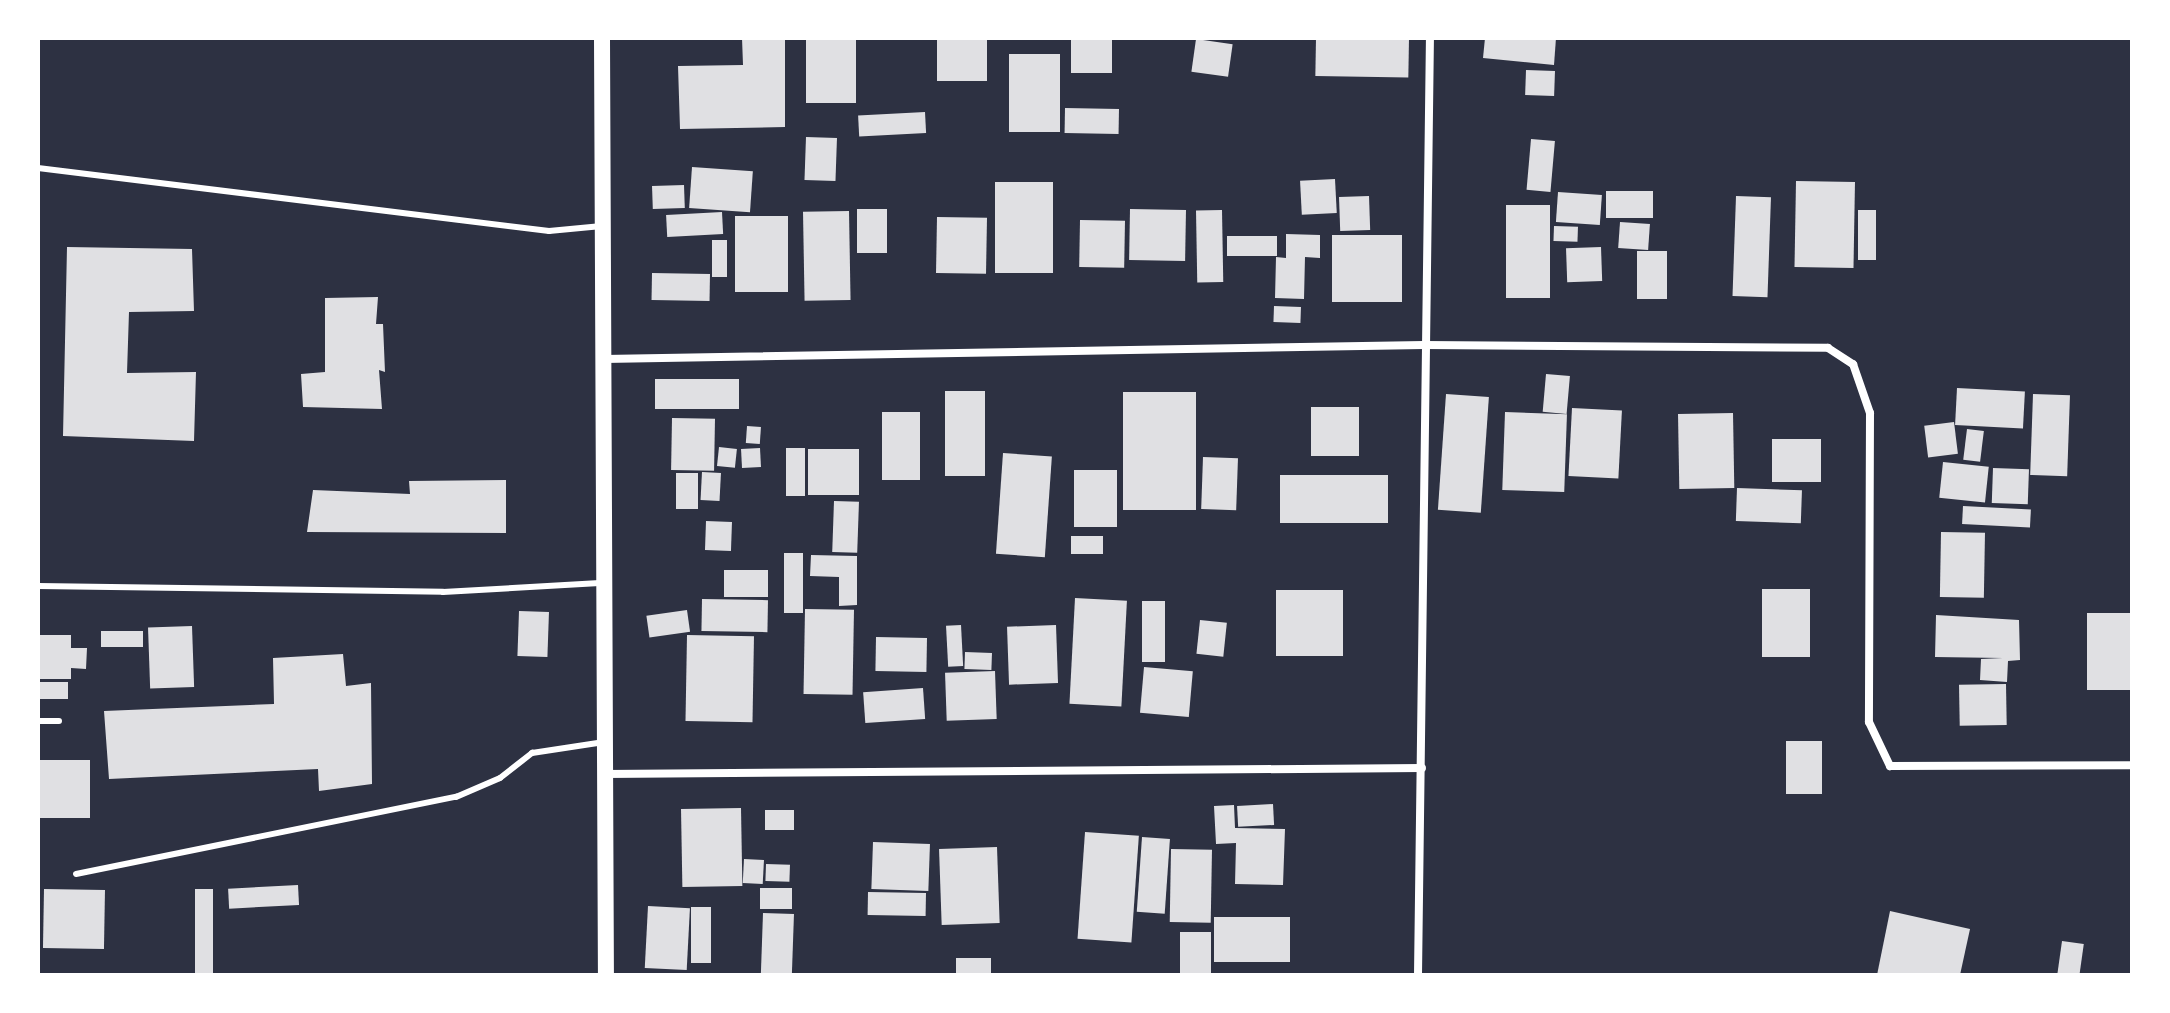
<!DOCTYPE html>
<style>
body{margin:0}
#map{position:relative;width:2170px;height:1013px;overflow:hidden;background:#2d3142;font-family:Georgia,serif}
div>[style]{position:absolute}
.building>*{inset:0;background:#e0e0e3;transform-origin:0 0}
.service>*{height:6px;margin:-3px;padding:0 3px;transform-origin:3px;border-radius:3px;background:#fff}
.minor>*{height:8px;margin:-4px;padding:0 4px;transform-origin:4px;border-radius:4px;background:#fff}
.secondary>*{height:16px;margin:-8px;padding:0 8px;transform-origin:8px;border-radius:8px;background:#fff}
span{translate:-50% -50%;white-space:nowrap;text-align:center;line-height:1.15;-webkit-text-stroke:7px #fff;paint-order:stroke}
.frame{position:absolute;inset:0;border:40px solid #fff;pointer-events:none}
</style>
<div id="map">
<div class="building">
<div style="clip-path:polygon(742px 38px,785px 38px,785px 127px,680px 129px,678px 66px,743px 65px)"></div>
<div style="left:806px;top:38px;width:50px;height:65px"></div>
<div style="left:937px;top:38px;width:50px;height:43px"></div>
<div style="left:1071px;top:38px;width:41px;height:35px"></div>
<div style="left:1316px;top:38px;width:93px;height:38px;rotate:1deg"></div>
<div style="clip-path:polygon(1485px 38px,1556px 38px,1554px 65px,1483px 58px)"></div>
<div style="left:1196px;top:39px;width:37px;height:33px;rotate:8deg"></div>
<div style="left:1009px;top:54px;width:51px;height:78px"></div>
<div style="left:1526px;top:70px;width:29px;height:25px;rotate:2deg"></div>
<div style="left:1065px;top:108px;width:54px;height:25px;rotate:1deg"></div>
<div style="left:925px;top:112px;width:21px;height:67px;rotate:87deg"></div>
<div style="left:806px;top:137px;width:31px;height:43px;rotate:2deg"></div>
<div style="left:1531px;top:139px;width:24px;height:51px;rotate:5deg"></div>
<div style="left:692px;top:167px;width:61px;height:41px;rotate:4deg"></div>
<div style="left:1335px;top:179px;width:34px;height:35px;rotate:87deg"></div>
<div style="left:1796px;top:181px;width:59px;height:86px;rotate:1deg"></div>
<div style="left:995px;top:182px;width:58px;height:91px"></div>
<div style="left:684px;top:185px;width:23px;height:32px;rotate:88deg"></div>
<div style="left:1653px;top:191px;width:27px;height:47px;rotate:90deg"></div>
<div style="left:1558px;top:192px;width:44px;height:30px;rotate:4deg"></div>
<div style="left:1369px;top:196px;width:34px;height:30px;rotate:88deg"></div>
<div style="left:1736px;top:196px;width:35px;height:100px;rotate:2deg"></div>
<div style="left:1506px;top:205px;width:44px;height:93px"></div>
<div style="left:887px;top:209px;width:44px;height:30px;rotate:90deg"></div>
<div style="left:1130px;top:209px;width:56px;height:51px;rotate:1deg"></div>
<div style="left:1222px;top:210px;width:72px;height:26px;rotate:89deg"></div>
<div style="left:1858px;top:210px;width:18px;height:50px"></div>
<div style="left:849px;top:211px;width:89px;height:46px;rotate:89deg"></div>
<div style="left:722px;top:212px;width:22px;height:56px;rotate:87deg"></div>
<div style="left:735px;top:216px;width:53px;height:76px"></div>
<div style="left:937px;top:217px;width:50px;height:56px;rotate:1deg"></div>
<div style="left:1080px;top:220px;width:45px;height:47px;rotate:1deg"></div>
<div style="left:1620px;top:222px;width:30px;height:26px;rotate:4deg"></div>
<div style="left:1554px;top:226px;width:24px;height:15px;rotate:2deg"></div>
<div style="clip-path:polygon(1286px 234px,1320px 235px,1320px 258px,1305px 257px,1304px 299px,1275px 298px,1276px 257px,1286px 258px)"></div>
<div style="left:1402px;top:235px;width:67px;height:70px;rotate:90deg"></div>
<div style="left:1227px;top:236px;width:50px;height:20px"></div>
<div style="left:712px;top:240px;width:15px;height:37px"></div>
<div style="clip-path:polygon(67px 247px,192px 249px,194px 311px,129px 312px,127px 373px,196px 372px,194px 441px,63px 436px)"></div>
<div style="left:1601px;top:247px;width:34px;height:35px;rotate:88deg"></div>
<div style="left:1637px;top:251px;width:30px;height:48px"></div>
<div style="left:652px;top:273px;width:58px;height:27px;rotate:1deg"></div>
<div style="clip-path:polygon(378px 297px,376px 324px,383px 324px,385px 372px,379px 370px,382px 409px,303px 407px,301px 374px,325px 372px,325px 298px)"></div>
<div style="left:1274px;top:306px;width:27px;height:16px;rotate:2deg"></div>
<div style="left:1546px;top:374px;width:24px;height:38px;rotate:5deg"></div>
<div style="left:655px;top:379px;width:84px;height:30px"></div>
<div style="left:1957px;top:388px;width:68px;height:37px;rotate:3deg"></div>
<div style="left:945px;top:391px;width:40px;height:85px"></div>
<div style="left:1123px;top:392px;width:73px;height:118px"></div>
<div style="left:1446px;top:394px;width:43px;height:116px;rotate:4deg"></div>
<div style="left:2033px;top:394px;width:37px;height:81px;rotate:2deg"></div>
<div style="left:1311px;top:407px;width:48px;height:49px"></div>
<div style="left:1572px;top:408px;width:50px;height:68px;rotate:3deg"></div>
<div style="left:882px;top:412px;width:38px;height:68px"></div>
<div style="left:1505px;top:412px;width:62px;height:78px;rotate:2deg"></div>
<div style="left:1733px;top:413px;width:75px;height:55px;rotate:89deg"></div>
<div style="left:672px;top:418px;width:43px;height:52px;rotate:1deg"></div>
<div style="left:1954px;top:422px;width:32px;height:30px;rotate:83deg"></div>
<div style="left:747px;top:426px;width:14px;height:17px;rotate:4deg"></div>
<div style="left:1967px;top:429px;width:17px;height:31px;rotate:7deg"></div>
<div style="left:1772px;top:439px;width:49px;height:43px"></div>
<div style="left:719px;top:447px;width:18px;height:19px;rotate:6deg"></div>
<div style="left:760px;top:448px;width:19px;height:19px;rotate:87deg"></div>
<div style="left:786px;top:448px;width:19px;height:48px"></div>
<div style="left:808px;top:449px;width:51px;height:46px"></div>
<div style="left:1003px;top:453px;width:49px;height:101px;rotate:4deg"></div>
<div style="left:1203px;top:457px;width:35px;height:52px;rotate:2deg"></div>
<div style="left:1943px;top:462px;width:46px;height:36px;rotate:6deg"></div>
<div style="left:1993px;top:468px;width:36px;height:35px;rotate:2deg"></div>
<div style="left:1074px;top:470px;width:43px;height:57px"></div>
<div style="left:702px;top:472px;width:19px;height:28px;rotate:3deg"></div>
<div style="left:676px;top:473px;width:22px;height:36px"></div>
<div style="left:1280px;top:475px;width:108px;height:48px"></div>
<div style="clip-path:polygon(506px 480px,506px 533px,307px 532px,313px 490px,410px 494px,409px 481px)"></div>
<div style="left:1737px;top:488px;width:65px;height:33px;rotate:2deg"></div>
<div style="left:834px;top:501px;width:25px;height:51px;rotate:2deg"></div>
<div style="left:1963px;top:506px;width:68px;height:18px;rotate:3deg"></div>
<div style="left:706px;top:521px;width:26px;height:29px;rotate:2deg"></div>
<div style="left:1941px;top:532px;width:44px;height:65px;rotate:1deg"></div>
<div style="left:1071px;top:536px;width:32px;height:18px"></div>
<div style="left:784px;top:553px;width:19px;height:60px"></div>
<div style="clip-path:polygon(811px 555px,857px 556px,857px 605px,839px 606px,839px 577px,810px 576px)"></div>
<div style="left:724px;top:570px;width:44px;height:27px"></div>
<div style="left:1762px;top:589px;width:48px;height:68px"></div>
<div style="left:1276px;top:590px;width:67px;height:66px"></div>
<div style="left:1075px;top:598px;width:52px;height:106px;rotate:3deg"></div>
<div style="left:702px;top:599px;width:66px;height:32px;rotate:1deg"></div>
<div style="left:1142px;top:601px;width:23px;height:61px"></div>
<div style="left:805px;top:609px;width:49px;height:85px;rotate:1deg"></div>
<div style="left:687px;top:610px;width:22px;height:41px;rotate:82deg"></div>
<div style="left:519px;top:611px;width:30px;height:45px;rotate:2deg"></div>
<div style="left:2132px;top:613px;width:77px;height:45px;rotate:90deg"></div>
<div style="clip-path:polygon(1936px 615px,2019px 620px,2020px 660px,2008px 661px,2007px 682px,1980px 680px,1981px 659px,2003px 658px,1935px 657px)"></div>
<div style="left:1200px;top:620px;width:27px;height:34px;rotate:6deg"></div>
<div style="left:961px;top:625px;width:41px;height:15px;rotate:87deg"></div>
<div style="left:1056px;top:625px;width:58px;height:49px;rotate:88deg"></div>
<div style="left:192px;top:626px;width:61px;height:44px;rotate:88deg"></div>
<div style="left:143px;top:631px;width:16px;height:42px;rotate:90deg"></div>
<div style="clip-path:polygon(38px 635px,71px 635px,71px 648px,87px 648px,86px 669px,71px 668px,71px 679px,38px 679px)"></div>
<div style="left:687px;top:635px;width:67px;height:86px;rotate:1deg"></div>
<div style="left:876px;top:637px;width:51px;height:34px;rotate:1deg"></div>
<div style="left:965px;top:652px;width:27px;height:17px;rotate:2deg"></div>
<div style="clip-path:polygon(343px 654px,346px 686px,371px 683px,372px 784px,319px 791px,318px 769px,109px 779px,104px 711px,274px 704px,273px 658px)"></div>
<div style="left:1144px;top:667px;width:49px;height:46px;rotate:5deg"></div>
<div style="left:995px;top:671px;width:48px;height:50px;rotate:88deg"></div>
<div style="left:68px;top:682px;width:17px;height:30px;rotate:90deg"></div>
<div style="left:2006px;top:684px;width:41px;height:47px;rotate:89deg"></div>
<div style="left:923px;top:688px;width:31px;height:60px;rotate:86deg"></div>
<div style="left:1786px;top:741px;width:36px;height:53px"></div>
<div style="left:38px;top:760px;width:52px;height:58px"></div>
<div style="left:1273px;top:804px;width:21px;height:36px;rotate:87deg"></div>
<div style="clip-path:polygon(1234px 805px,1235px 828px,1285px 829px,1283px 885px,1235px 884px,1236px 843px,1216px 844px,1214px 806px)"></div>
<div style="left:741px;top:808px;width:78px;height:60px;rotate:89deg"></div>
<div style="left:765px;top:810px;width:29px;height:20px"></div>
<div style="left:1085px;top:832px;width:54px;height:107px;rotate:4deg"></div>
<div style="left:1142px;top:837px;width:28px;height:75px;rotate:4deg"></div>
<div style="left:873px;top:842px;width:57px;height:47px;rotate:2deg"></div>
<div style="left:997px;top:847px;width:76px;height:58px;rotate:88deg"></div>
<div style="left:1171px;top:849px;width:41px;height:73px;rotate:1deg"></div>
<div style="left:744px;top:859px;width:20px;height:24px;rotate:3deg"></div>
<div style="left:766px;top:864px;width:24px;height:17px;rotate:2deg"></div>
<div style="left:298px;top:885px;width:20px;height:70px;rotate:87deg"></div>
<div style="left:760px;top:888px;width:32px;height:21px"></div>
<div style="left:44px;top:889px;width:61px;height:59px;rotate:1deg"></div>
<div style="left:195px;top:889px;width:18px;height:86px"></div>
<div style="left:868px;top:892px;width:58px;height:23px;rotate:1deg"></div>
<div style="left:648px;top:906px;width:42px;height:62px;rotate:3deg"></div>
<div style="left:691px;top:907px;width:20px;height:56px"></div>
<div style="clip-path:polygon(1890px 911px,1970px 929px,1960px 975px,1877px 975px)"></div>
<div style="left:763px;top:913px;width:31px;height:62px;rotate:2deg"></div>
<div style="left:1214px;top:917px;width:76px;height:45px"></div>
<div style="left:1180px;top:932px;width:31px;height:43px"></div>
<div style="left:2062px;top:941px;width:22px;height:34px;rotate:8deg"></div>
<div style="left:956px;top:958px;width:35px;height:17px"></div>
</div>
<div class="service">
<div style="left:38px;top:168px;width:515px;rotate:7.03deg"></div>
<div style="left:549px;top:231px;width:53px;rotate:-5.4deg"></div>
<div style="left:38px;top:586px;width:405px;rotate:0.8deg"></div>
<div style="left:443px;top:592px;width:157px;rotate:-3.3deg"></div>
<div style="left:38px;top:721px;width:21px"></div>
<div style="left:76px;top:874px;width:388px;rotate:-11.5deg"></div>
<div style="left:456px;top:797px;width:48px;rotate:-23.4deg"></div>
<div style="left:500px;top:778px;width:41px;rotate:-38deg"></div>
<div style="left:532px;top:753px;width:73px;rotate:-8.7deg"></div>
</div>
<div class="minor">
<div style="left:604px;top:359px;width:820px;rotate:-0.98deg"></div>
<div style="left:1424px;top:345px;width:404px;rotate:0.4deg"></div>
<div style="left:1828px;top:348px;width:30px;rotate:33deg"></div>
<div style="left:1853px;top:364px;width:52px;rotate:70.9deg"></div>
<div style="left:1870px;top:413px;width:309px;rotate:90.2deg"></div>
<div style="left:1869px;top:722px;width:49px;rotate:64.5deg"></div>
<div style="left:1890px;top:766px;width:242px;rotate:-0.2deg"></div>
<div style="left:605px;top:774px;width:817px;rotate:-0.42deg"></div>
<div style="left:1418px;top:975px;width:937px;rotate:-89.27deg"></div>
</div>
<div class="secondary">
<div style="left:602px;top:38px;width:937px;rotate:89.76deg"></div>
</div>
<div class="frame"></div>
</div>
